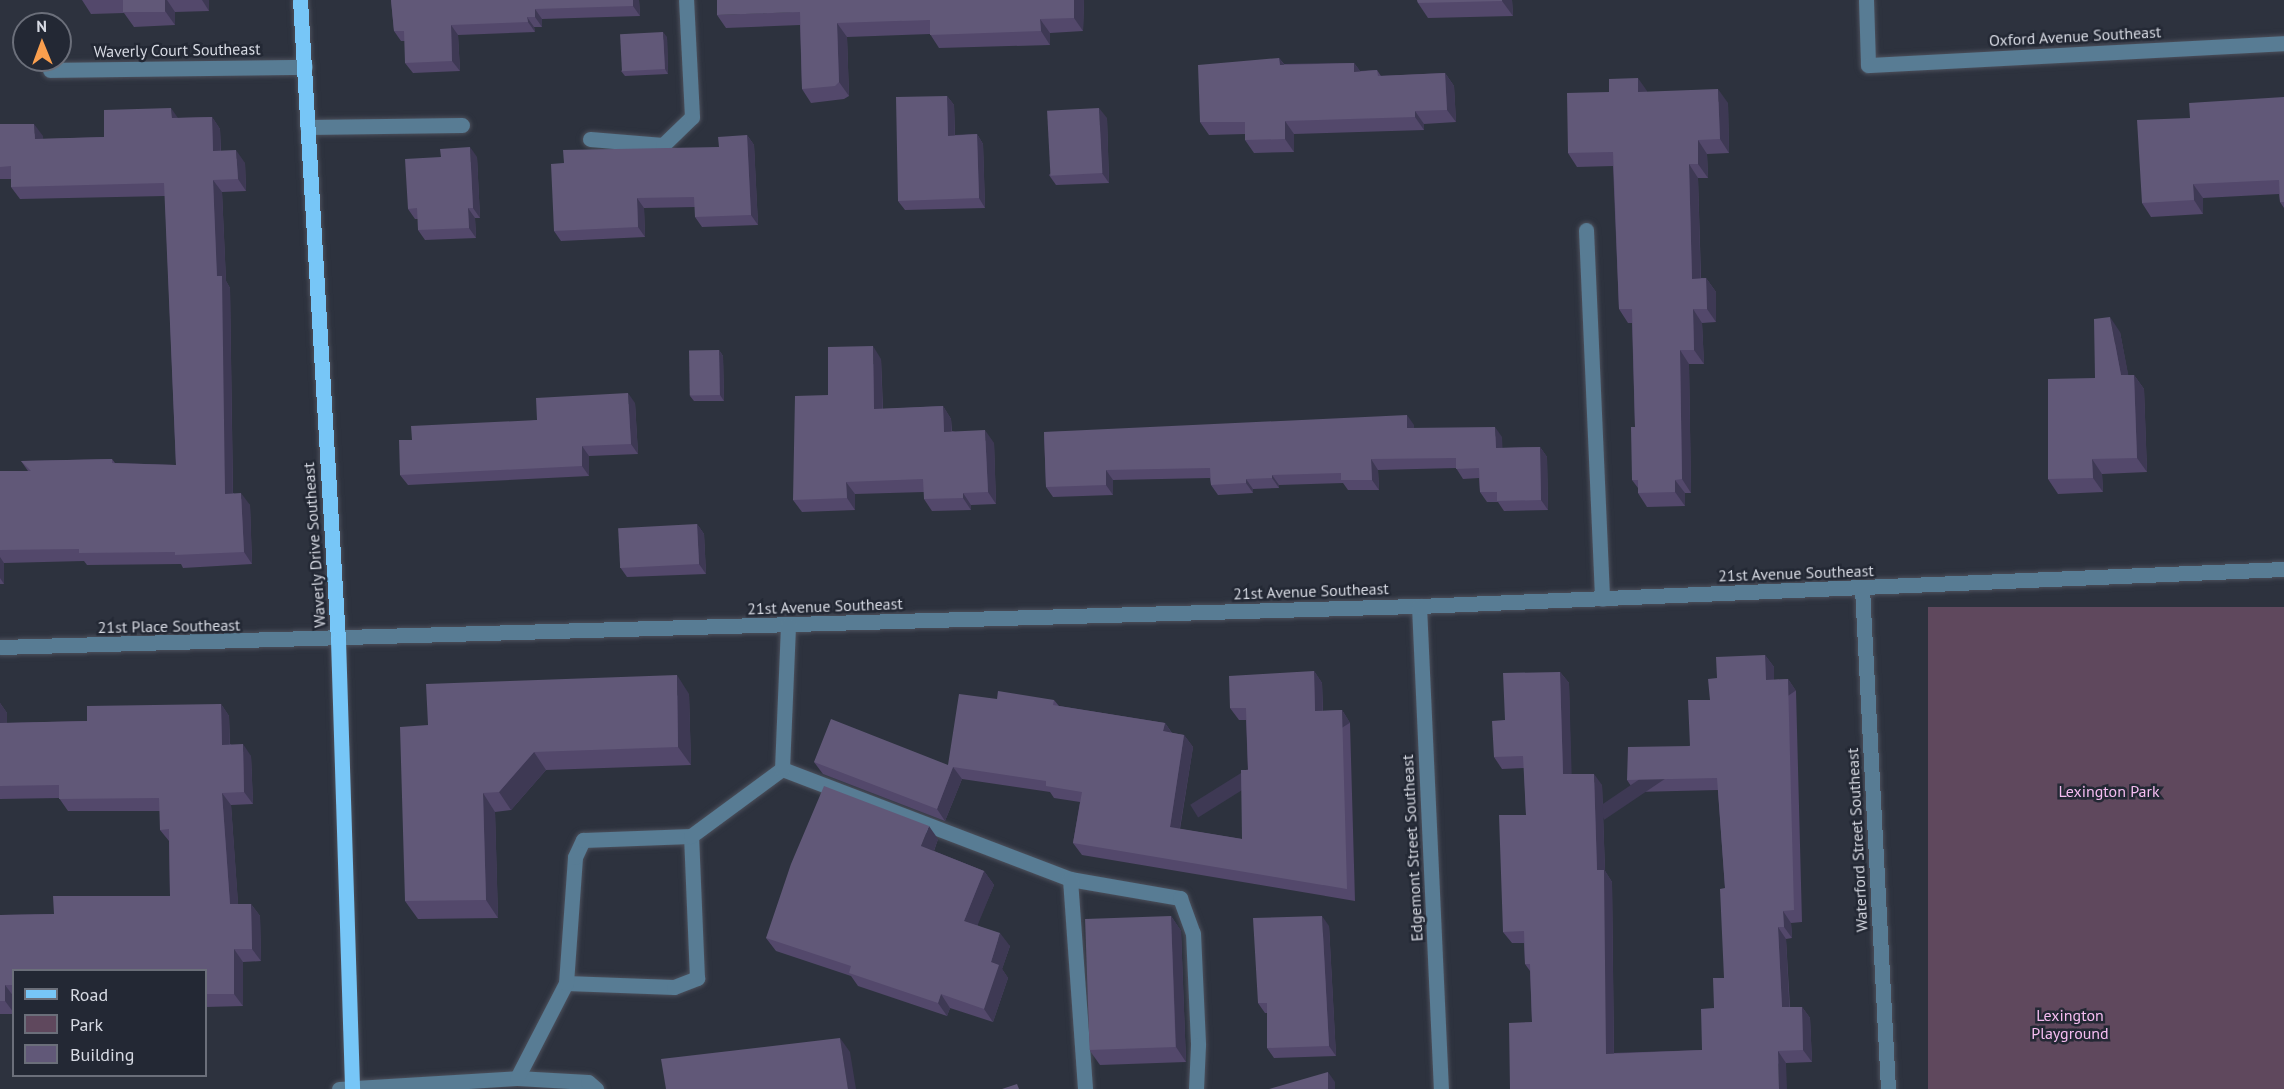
<!DOCTYPE html>
<style>
body{margin:0}
#map{position:relative;width:2284px;height:1089px;overflow:hidden;background:#2d323e;font-family:"PT Sans",sans-serif}
div>[style]{position:absolute}
.green>*{inset:0;background:#5f485d;transform-origin:0 0}
.roads{filter:drop-shadow(0 0 2px #4c505c) drop-shadow(0 0 2px #4c505c)}
.minor>*{height:15px;margin:-7.5px;padding:0 7.5px;transform-origin:7.5px;border-radius:7.5px;background:#587c94}
.major>*{height:15px;margin:-7.5px;padding:0 7.5px;transform-origin:7.5px;border-radius:7.5px;background:#77c6f7}
.wall>*{inset:0;background:#53486b}
.shaded-wall>*{inset:0;background:#3e3954;transform-origin:0 0}
.building>*{inset:0;background:#615878;transform-origin:0 0}
span{translate:-50% -50%;white-space:nowrap;text-align:center;line-height:1.15;-webkit-text-stroke:5px #232834;paint-order:stroke}
.street-label{font-size:16px;color:#d7dae3}
.park-label{font-size:16px;color:#f5bdf1}
.legend{position:absolute;left:12px;top:969px;width:195px;height:108px;box-sizing:border-box;background:#232834;border:2px solid #6b6f7a;margin:0;padding:8px 10px;list-style:none;font-size:18px;color:#d7dae3}
.legend li{display:flex;align-items:center;gap:12px;height:30px}
.legend b{width:30px;border:2px solid #6b6f7a}
.north{position:absolute;left:12px;top:12px;width:60px;height:60px;box-sizing:border-box;background:#232834;border:2px solid #6b6f7a;border-radius:50%;rotate:359deg;font-size:16px;font-weight:700;line-height:24px;text-align:center;color:#d7dae3}
.north::after{content:'';display:block;margin:auto;width:21px;height:27px;background:#fa9f4e;clip-path:polygon(50% 0,100% 100%,50% 72%,0 100%)}
</style>
<div id="map">
<div class="green">
<div style="left:2284px;top:607px;width:482px;height:356px;rotate:90deg"></div>
</div>
<div class="roads">
<div class="minor">
<div style="left:1866px;top:0;width:65px;rotate:88.2deg"></div>
<div style="left:1868px;top:65px;width:417px;rotate:-3deg"></div>
<div style="left:50px;top:70px;width:255px;rotate:-0.7deg"></div>
<div style="left:307px;top:127px;width:155px;rotate:-0.7deg"></div>
<div style="left:590px;top:139px;width:73px;rotate:4.7deg"></div>
<div style="left:663px;top:145px;width:40px;rotate:-44deg"></div>
<div style="left:692px;top:117px;width:117px;rotate:-92.9deg"></div>
<div style="left:1586px;top:230px;width:369px;rotate:87.5deg"></div>
<div style="left:1862px;top:588px;width:502px;rotate:87.03deg"></div>
<div style="left:1419px;top:606px;width:484px;rotate:87.4deg"></div>
<div style="left:0;top:647px;width:1420px;rotate:-1.66deg"></div>
<div style="left:1419px;top:606px;width:866px;rotate:-2.45deg"></div>
<div style="left:782px;top:769px;width:308px;rotate:20.9deg"></div>
<div style="left:1070px;top:879px;width:112px;rotate:9.8deg"></div>
<div style="left:1180px;top:898px;width:37px;rotate:70deg"></div>
<div style="left:1193px;top:933px;width:112px;rotate:87.4deg"></div>
<div style="left:1198px;top:1045px;width:44px;rotate:92.6deg"></div>
<div style="left:1070px;top:879px;width:211px;rotate:85.9deg"></div>
<div style="left:566px;top:983px;width:108px;rotate:2.1deg"></div>
<div style="left:674px;top:987px;width:25px;rotate:-21deg"></div>
<div style="left:697px;top:978px;width:142px;rotate:-92.4deg"></div>
<div style="left:517px;top:1078px;width:71px;rotate:3.2deg"></div>
<div style="left:588px;top:1082px;width:11px;rotate:41deg"></div>
<div style="left:339px;top:1089px;width:178px;rotate:-3.5deg"></div>
<div style="left:517px;top:1078px;width:107px;rotate:-62.7deg"></div>
<div style="left:566px;top:983px;width:126px;rotate:-85.9deg"></div>
<div style="left:575px;top:857px;width:19px;rotate:-65deg"></div>
<div style="left:583px;top:840px;width:108px;rotate:-2.1deg"></div>
<div style="left:691px;top:836px;width:113px;rotate:-36.4deg"></div>
<div style="left:782px;top:769px;width:144px;rotate:-87.6deg"></div>
</div>
<div class="major">
<div style="left:300px;top:0;width:641px;rotate:86.6deg"></div>
<div style="left:338px;top:640px;width:449px;rotate:88.2deg"></div>
</div>
</div>
<div class="wall">
<div style="clip-path:polygon(82px 0,209px 0,209px 11px,175px 12px,175px 25px,134px 27px,124px 13px,91px 14px)"></div>
<div style="clip-path:polygon(391px 0,639px 0,640px 16px,542px 19px,542px 27px,534px 27px,535px 32px,458px 35px,460px 71px,413px 73px,405px 63px,405px 41px,401px 41px,394px 31px)"></div>
<div style="clip-path:polygon(1084px 0,1083px 31px,1050px 33px,1050px 45px,939px 48px,930px 34px,847px 37px,849px 96px,844px 99px,811px 103px,802px 89px,800px 25px,726px 28px,717px 15px)"></div>
<div style="clip-path:polygon(1417px 0,1512px 0,1513px 16px,1428px 18px,1418px 3px)"></div>
<div style="clip-path:polygon(667px 37px,668px 74px,625px 76px,621px 71px)"></div>
<div style="clip-path:polygon(1279px 58px,1284px 64px,1354px 63px,1360px 71px,1377px 70px,1381px 76px,1445px 73px,1454px 86px,1456px 122px,1424px 124px,1424px 130px,1294px 134px,1294px 152px,1254px 153px,1245px 140px,1245px 134px,1209px 135px,1200px 122px)"></div>
<div style="clip-path:polygon(1647px 92px,1728px 103px,1729px 153px,1707px 154px,1708px 178px,1698px 178px,1701px 278px,1706px 278px,1716px 292px,1716px 322px,1702px 323px,1704px 364px,1689px 364px,1691px 493px,1685px 493px,1685px 506px,1647px 507px,1638px 493px,1638px 488px,1632px 480px,1635px 427px,1632px 323px,1628px 323px,1619px 309px,1613px 166px,1577px 167px,1568px 153px)"></div>
<div style="clip-path:polygon(947px 96px,954px 105px,955px 135px,977px 134px,983px 144px,985px 208px,905px 210px,898px 201px)"></div>
<div style="clip-path:polygon(2284px 97px,2284px 208px,2280px 202px,2279px 194px,2203px 198px,2203px 214px,2151px 217px,2142px 203px)"></div>
<div style="clip-path:polygon(212px 117px,220px 129px,221px 151px,245px 163px,246px 191px,222px 192px,226px 281px,230px 288px,233px 493px,250px 505px,252px 564px,183px 568px,181px 564px,87px 565px,84px 561px,4px 563px,4px 584px,0 584px,0 471px,28px 471px,21px 461px,112px 459px,115px 463px,176px 465px,165px 196px,20px 199px,11px 187px,11px 179px,0 179px,0 124px,43px 136px,43px 139px,104px 137px,178px 118px)"></div>
<div style="clip-path:polygon(1107px 118px,1109px 183px,1056px 185px,1049px 175px)"></div>
<div style="clip-path:polygon(747px 135px,754px 145px,758px 225px,702px 227px,695px 217px,695px 207px,644px 208px,645px 237px,561px 241px,554px 231px,564px 163px,719px 147px)"></div>
<div style="clip-path:polygon(477px 157px,480px 218px,475px 218px,476px 238px,425px 240px,418px 230px,418px 219px,415px 219px,408px 209px)"></div>
<div style="clip-path:polygon(2120px 332px,2128px 375px,2134px 375px,2144px 389px,2147px 472px,2102px 474px,2103px 492px,2058px 494px,2048px 479px)"></div>
<div style="clip-path:polygon(719px 350px,723px 356px,724px 401px,694px 401px,690px 396px)"></div>
<div style="clip-path:polygon(881px 359px,883px 409px,943px 406px,951px 419px,952px 431px,994px 443px,996px 504px,971px 505px,971px 510px,932px 511px,924px 499px,924px 492px,855px 494px,855px 510px,802px 512px,793px 500px,828px 395px)"></div>
<div style="clip-path:polygon(635px 403px,638px 454px,589px 456px,589px 476px,408px 485px,400px 475px,412px 440px,537px 420px)"></div>
<div style="clip-path:polygon(1414px 425px,1414px 428px,1502px 437px,1502px 448px,1540px 447px,1547px 457px,1548px 510px,1504px 511px,1498px 502px,1487px 502px,1480px 492px,1479px 478px,1463px 479px,1456px 468px,1378px 470px,1379px 490px,1348px 490px,1343px 483px,1279px 485px,1279px 488px,1253px 489px,1253px 493px,1218px 495px,1211px 485px,1210px 478px,1113px 480px,1113px 495px,1053px 497px,1046px 487px,1044px 432px)"></div>
<div style="clip-path:polygon(697px 524px,704px 534px,706px 574px,627px 577px,620px 567px)"></div>
<div style="clip-path:polygon(1765px 655px,1774px 667px,1774px 680px,1788px 679px,1796px 691px,1802px 922px,1791px 923px,1792px 938px,1786px 939px,1790px 1007px,1802px 1007px,1810px 1018px,1812px 1062px,1786px 1063px,1510px 1089px,1532px 1022px,1530px 971px,1525px 964px,1524px 943px,1512px 943px,1503px 932px,1526px 815px,1524px 768px,1502px 769px,1494px 757px,1505px 720px,1560px 672px,1569px 683px,1571px 774px,1602px 785px,1605px 871px,1612px 882px,1614px 1053px,1702px 1050px,1724px 978px,1725px 888px,1718px 790px,1635px 792px,1627px 780px,1690px 746px,1710px 700px,1717px 678px)"></div>
<div style="clip-path:polygon(1314px 671px,1322px 683px,1323px 711px,1342px 710px,1350px 723px,1355px 901px,1082px 855px,1073px 843px,1080px 802px,1054px 798px,1050px 792px,962px 779px,945px 821px,823px 774px,814px 762px,948px 765px,997px 699px,1054px 700px,1059px 706px,1165px 723px,1172px 733px,1184px 735px,1193px 747px,1180px 829px,1242px 839px,1248px 770px,1246px 720px,1239px 720px,1230px 708px)"></div>
<div style="clip-path:polygon(689px 694px,691px 765px,546px 770px,511px 810px,495px 812px,498px 918px,418px 919px,405px 901px,428px 725px)"></div>
<div style="clip-path:polygon(0 703px,7px 713px,7px 723px,87px 721px,221px 704px,229px 716px,230px 744px,251px 756px,253px 804px,231px 805px,238px 904px,251px 904px,260px 916px,261px 961px,243px 962px,243px 1006px,206px 1007px,206px 970px,14px 970px,14px 1014px,0 1014px,0 915px,54px 914px,170px 896px,169px 841px,160px 830px,160px 811px,68px 811px,59px 798px,0 799px)"></div>
<div style="clip-path:polygon(938px 839px,934px 851px,984px 871px,994px 885px,977px 925px,1010px 946px,1002px 969px,1008px 978px,993px 1022px,950px 1008px,947px 1016px,858px 986px,851px 976px,776px 951px,766px 938px)"></div>
<div style="clip-path:polygon(1171px 916px,1181px 931px,1186px 1062px,1100px 1065px,1090px 1051px)"></div>
<div style="clip-path:polygon(1329px 926px,1336px 1056px,1274px 1058px,1267px 1048px,1267px 1013px,1265px 1013px,1258px 1003px)"></div>
</div>
<div class="shaded-wall">
<div style="clip-path:polygon(165px 0,167px 0,175px 12px,175px 25px,165px 11px)"></div>
<div style="clip-path:polygon(202px 0,209px 0,209px 11px)"></div>
<div style="clip-path:polygon(633px 0,639px 0,640px 16px,633px 6px)"></div>
<div style="clip-path:polygon(1074px 0,1084px 0,1083px 31px,1074px 18px)"></div>
<div style="clip-path:polygon(1502px 0,1512px 0,1513px 16px,1502px 1px)"></div>
<div style="clip-path:polygon(535px 9px,542px 19px,542px 27px,535px 17px)"></div>
<div style="clip-path:polygon(527px 17px,534px 27px,535px 32px,528px 22px)"></div>
<div style="clip-path:polygon(1040px 19px,1050px 33px,1050px 45px,1041px 31px)"></div>
<div style="clip-path:polygon(837px 23px,847px 37px,849px 96px,839px 82px)"></div>
<div style="clip-path:polygon(451px 25px,458px 35px,460px 71px,452px 61px)"></div>
<div style="clip-path:polygon(663px 32px,667px 37px,668px 74px,665px 69px)"></div>
<div style="clip-path:polygon(1279px 58px,1288px 70px,1280px 65px)"></div>
<div style="clip-path:polygon(1354px 63px,1363px 75px,1354px 72px)"></div>
<div style="clip-path:polygon(1445px 73px,1454px 86px,1456px 122px,1447px 110px)"></div>
<div style="clip-path:polygon(1638px 78px,1647px 91px,1648px 106px,1638px 92px)"></div>
<div style="clip-path:polygon(1718px 89px,1728px 103px,1729px 153px,1720px 139px)"></div>
<div style="clip-path:polygon(947px 96px,954px 105px,955px 145px,948px 136px)"></div>
<div style="clip-path:polygon(171px 108px,180px 121px,172px 118px)"></div>
<div style="clip-path:polygon(1099px 108px,1107px 118px,1109px 183px,1102px 173px)"></div>
<div style="clip-path:polygon(1415px 111px,1424px 124px,1424px 130px,1415px 117px)"></div>
<div style="clip-path:polygon(212px 117px,220px 129px,221px 163px,213px 151px)"></div>
<div style="clip-path:polygon(1285px 121px,1294px 134px,1294px 152px,1285px 139px)"></div>
<div style="clip-path:polygon(34px 124px,43px 136px,44px 151px,35px 139px)"></div>
<div style="clip-path:polygon(977px 134px,983px 144px,985px 208px,979px 198px)"></div>
<div style="clip-path:polygon(747px 135px,754px 145px,758px 225px,751px 215px)"></div>
<div style="clip-path:polygon(1698px 140px,1707px 154px,1708px 178px,1698px 164px)"></div>
<div style="clip-path:polygon(470px 147px,477px 157px,480px 218px,473px 208px)"></div>
<div style="clip-path:polygon(236px 150px,245px 163px,246px 191px,238px 179px)"></div>
<div style="clip-path:polygon(1689px 164px,1698px 178px,1701px 292px,1692px 279px)"></div>
<div style="clip-path:polygon(213px 180px,222px 192px,226px 281px,230px 288px,233px 506px,225px 494px)"></div>
<div style="clip-path:polygon(2193px 184px,2203px 198px,2203px 214px,2194px 200px)"></div>
<div style="clip-path:polygon(637px 198px,644px 208px,645px 237px,638px 227px)"></div>
<div style="clip-path:polygon(468px 208px,475px 218px,476px 238px,469px 228px)"></div>
<div style="clip-path:polygon(1706px 278px,1716px 292px,1716px 322px,1707px 309px)"></div>
<div style="clip-path:polygon(1693px 309px,1702px 323px,1704px 364px,1694px 350px)"></div>
<div style="clip-path:polygon(2110px 317px,2120px 332px,2131px 389px,2121px 375px)"></div>
<div style="clip-path:polygon(873px 346px,881px 359px,883px 421px,874px 409px)"></div>
<div style="clip-path:polygon(719px 350px,723px 356px,724px 401px,720px 395px)"></div>
<div style="clip-path:polygon(1680px 350px,1689px 364px,1691px 493px,1682px 479px)"></div>
<div style="clip-path:polygon(2134px 375px,2144px 389px,2147px 472px,2137px 458px)"></div>
<div style="clip-path:polygon(628px 393px,635px 403px,638px 454px,631px 444px)"></div>
<div style="clip-path:polygon(943px 406px,951px 419px,952px 444px,944px 432px)"></div>
<div style="clip-path:polygon(1407px 415px,1414px 425px,1414px 438px,1407px 428px)"></div>
<div style="clip-path:polygon(1495px 427px,1502px 437px,1503px 458px,1496px 448px)"></div>
<div style="clip-path:polygon(985px 430px,994px 443px,996px 504px,988px 492px)"></div>
<div style="clip-path:polygon(582px 446px,589px 456px,589px 476px,582px 466px)"></div>
<div style="clip-path:polygon(1540px 447px,1547px 457px,1548px 510px,1541px 500px)"></div>
<div style="clip-path:polygon(1371px 459px,1378px 470px,1379px 490px,1372px 480px)"></div>
<div style="clip-path:polygon(2092px 459px,2102px 474px,2103px 492px,2093px 478px)"></div>
<div style="clip-path:polygon(1106px 470px,1113px 480px,1113px 495px,1106px 485px)"></div>
<div style="clip-path:polygon(1272px 475px,1279px 485px,1279px 488px,1272px 478px)"></div>
<div style="clip-path:polygon(1246px 479px,1253px 489px,1253px 493px,1246px 483px)"></div>
<div style="clip-path:polygon(1675px 480px,1685px 493px,1685px 506px,1675px 492px)"></div>
<div style="clip-path:polygon(846px 482px,855px 494px,855px 510px,847px 498px)"></div>
<div style="clip-path:polygon(241px 493px,250px 505px,252px 564px,244px 552px)"></div>
<div style="clip-path:polygon(963px 493px,971px 505px,971px 510px,963px 498px)"></div>
<div style="clip-path:polygon(697px 524px,704px 534px,706px 574px,699px 564px)"></div>
<div style="clip-path:polygon(0 557px,4px 563px,4px 584px,0 578px)"></div>
<div style="clip-path:polygon(1765px 655px,1774px 667px,1774px 692px,1766px 680px)"></div>
<div style="clip-path:polygon(1314px 671px,1322px 683px,1323px 723px,1315px 711px)"></div>
<div style="clip-path:polygon(1560px 672px,1569px 683px,1572px 786px,1563px 774px)"></div>
<div style="clip-path:polygon(677px 675px,689px 694px,691px 765px,678px 747px)"></div>
<div style="left:1788px;top:679px;width:14px;height:231px;rotate:56deg"></div>
<div style="clip-path:polygon(0 703px,7px 713px,7px 735px,0 725px)"></div>
<div style="clip-path:polygon(221px 704px,229px 716px,230px 757px,222px 745px)"></div>
<div style="left:1342px;top:710px;width:15px;height:179px;rotate:58deg"></div>
<div style="clip-path:polygon(1165px 723px,1173px 735px,1163px 731px)"></div>
<div style="clip-path:polygon(1184px 735px,1193px 747px,1178px 839px,1170px 827px)"></div>
<div style="clip-path:polygon(243px 744px,251px 756px,253px 804px,244px 792px)"></div>
<div style="clip-path:polygon(534px 752px,546px 770px,511px 810px,499px 792px)"></div>
<div style="clip-path:polygon(953px 767px,962px 779px,945px 821px,937px 809px)"></div>
<div style="clip-path:polygon(1594px 774px,1602px 785px,1605px 871px,1612px 882px,1614px 1066px,1606px 1054px,1597px 870px)"></div>
<div style="clip-path:polygon(222px 793px,231px 805px,239px 917px,230px 904px)"></div>
<div style="clip-path:polygon(483px 793px,495px 812px,498px 918px,486px 900px)"></div>
<div style="clip-path:polygon(929px 826px,938px 839px,931px 859px,921px 846px)"></div>
<div style="clip-path:polygon(984px 871px,994px 885px,974px 934px,964px 921px)"></div>
<div style="clip-path:polygon(251px 904px,260px 916px,261px 961px,252px 949px)"></div>
<div style="clip-path:polygon(1783px 911px,1791px 923px,1792px 938px,1784px 927px)"></div>
<div style="clip-path:polygon(1171px 916px,1181px 931px,1186px 1062px,1176px 1047px)"></div>
<div style="clip-path:polygon(1322px 916px,1329px 926px,1336px 1056px,1329px 1046px)"></div>
<div style="clip-path:polygon(1778px 927px,1786px 939px,1790px 1019px,1782px 1007px)"></div>
<div style="clip-path:polygon(1000px 933px,1010px 946px,1002px 969px,1008px 978px,993px 1022px,984px 1009px,991px 962px)"></div>
<div style="clip-path:polygon(234px 949px,243px 962px,243px 1006px,234px 994px)"></div>
<div style="clip-path:polygon(5px 985px,14px 997px,14px 1013px,5px 1001px)"></div>
<div style="clip-path:polygon(941px 994px,950px 1008px,947px 1016px,938px 1003px)"></div>
<div style="clip-path:polygon(1802px 1007px,1810px 1018px,1812px 1062px,1803px 1050px)"></div>
<div style="clip-path:polygon(840px 1038px,850px 1052px,856px 1089px,848px 1089px)"></div>
<div style="clip-path:polygon(1778px 1051px,1786px 1063px,1787px 1089px,1779px 1089px)"></div>
<div style="clip-path:polygon(1328px 1072px,1335px 1082px,1335px 1089px,1328px 1089px)"></div>
</div>
<div class="building">
<div style="left:123px;top:0;width:42px;height:12px"></div>
<div style="clip-path:polygon(391px 0,633px 0,633px 6px,535px 9px,535px 17px,527px 17px,528px 22px,451px 25px,452px 61px,405px 63px,404px 31px,394px 31px)"></div>
<div style="clip-path:polygon(717px 0,1074px 0,1074px 18px,1040px 19px,1041px 31px,930px 35px,930px 20px,837px 23px,839px 82px,835px 86px,802px 89px,800px 12px,717px 15px)"></div>
<div style="clip-path:polygon(1417px 0,1502px 0,1502px 1px,1418px 3px)"></div>
<div style="left:663px;top:32px;width:37px;height:43px;rotate:87deg"></div>
<div style="clip-path:polygon(1279px 58px,1280px 65px,1354px 63px,1354px 72px,1377px 70px,1378px 76px,1445px 73px,1447px 110px,1415px 111px,1415px 117px,1285px 121px,1285px 139px,1245px 140px,1245px 122px,1200px 122px,1198px 65px)"></div>
<div style="clip-path:polygon(1638px 78px,1638px 92px,1718px 89px,1720px 139px,1698px 140px,1698px 164px,1689px 164px,1692px 279px,1706px 278px,1707px 309px,1693px 309px,1694px 350px,1680px 350px,1682px 479px,1675px 480px,1675px 492px,1638px 493px,1638px 480px,1632px 480px,1631px 427px,1635px 427px,1632px 309px,1619px 309px,1613px 152px,1568px 153px,1567px 93px,1609px 92px,1609px 79px)"></div>
<div style="clip-path:polygon(947px 96px,948px 136px,977px 134px,979px 198px,898px 201px,896px 97px)"></div>
<div style="clip-path:polygon(2284px 97px,2284px 202px,2280px 202px,2279px 180px,2193px 184px,2194px 200px,2142px 203px,2137px 120px,2190px 118px,2189px 103px)"></div>
<div style="clip-path:polygon(171px 108px,172px 118px,212px 117px,213px 151px,236px 150px,238px 179px,213px 180px,217px 276px,222px 276px,225px 494px,241px 493px,244px 552px,175px 555px,175px 552px,79px 553px,79px 549px,0 550px,0 471px,31px 471px,21px 461px,112px 459px,112px 463px,176px 465px,164px 183px,11px 187px,11px 166px,0 167px,0 124px,34px 124px,35px 139px,104px 137px,104px 110px)"></div>
<div style="left:1099px;top:108px;width:65px;height:52px;rotate:87deg"></div>
<div style="clip-path:polygon(747px 135px,751px 215px,695px 217px,694px 197px,637px 198px,638px 227px,554px 231px,551px 164px,564px 163px,563px 150px,719px 147px,718px 137px)"></div>
<div style="clip-path:polygon(470px 147px,473px 208px,468px 208px,469px 228px,418px 230px,417px 208px,408px 209px,405px 159px,441px 157px,440px 149px)"></div>
<div style="clip-path:polygon(2110px 317px,2121px 375px,2134px 375px,2137px 458px,2092px 459px,2093px 478px,2048px 479px,2048px 379px,2095px 378px,2094px 319px)"></div>
<div style="clip-path:polygon(873px 346px,874px 409px,943px 406px,944px 432px,985px 430px,988px 492px,963px 493px,963px 498px,924px 499px,923px 479px,846px 482px,847px 498px,793px 500px,795px 396px,828px 395px,828px 347px)"></div>
<div style="left:719px;top:350px;width:45px;height:30px;rotate:89deg"></div>
<div style="clip-path:polygon(628px 393px,631px 444px,582px 446px,582px 466px,400px 475px,399px 440px,412px 440px,411px 426px,537px 420px,536px 398px)"></div>
<div style="clip-path:polygon(1407px 415px,1407px 428px,1495px 427px,1496px 448px,1540px 447px,1541px 500px,1497px 501px,1497px 492px,1480px 492px,1479px 468px,1456px 469px,1456px 458px,1371px 459px,1372px 480px,1341px 480px,1341px 473px,1272px 475px,1272px 478px,1246px 479px,1246px 483px,1211px 485px,1210px 468px,1106px 470px,1106px 485px,1046px 487px,1044px 432px)"></div>
<div style="left:697px;top:524px;width:40px;height:79px;rotate:87deg"></div>
<div style="clip-path:polygon(1765px 655px,1766px 680px,1788px 679px,1794px 910px,1783px 911px,1784px 927px,1778px 927px,1782px 1007px,1802px 1007px,1803px 1050px,1778px 1051px,1779px 1089px,1510px 1089px,1509px 1023px,1532px 1022px,1530px 964px,1525px 964px,1524px 931px,1503px 932px,1499px 815px,1526px 815px,1523px 756px,1494px 757px,1492px 721px,1505px 720px,1503px 673px,1560px 672px,1563px 774px,1594px 774px,1597px 870px,1604px 870px,1606px 1054px,1702px 1050px,1701px 1009px,1714px 1008px,1713px 978px,1724px 978px,1720px 889px,1725px 888px,1717px 778px,1627px 780px,1628px 747px,1690px 746px,1688px 700px,1710px 700px,1708px 679px,1717px 678px,1716px 657px)"></div>
<div style="clip-path:polygon(1314px 671px,1315px 711px,1342px 710px,1347px 889px,1073px 843px,1082px 792px,1046px 786px,1046px 781px,953px 767px,937px 809px,814px 762px,831px 719px,948px 765px,959px 694px,997px 699px,998px 691px,1054px 700px,1053px 705px,1165px 723px,1163px 731px,1184px 735px,1170px 827px,1242px 839px,1241px 770px,1248px 770px,1246px 708px,1230px 708px,1229px 676px)"></div>
<div style="clip-path:polygon(677px 675px,678px 747px,534px 752px,499px 792px,483px 793px,486px 900px,405px 901px,400px 727px,428px 725px,426px 684px)"></div>
<div style="clip-path:polygon(221px 704px,222px 745px,243px 744px,244px 792px,222px 793px,230px 904px,251px 904px,252px 949px,234px 949px,234px 994px,206px 994px,206px 970px,14px 970px,14px 985px,5px 985px,5px 1001px,0 1001px,0 915px,54px 914px,53px 896px,170px 896px,169px 829px,160px 830px,159px 798px,59px 799px,59px 785px,0 786px,0 723px,87px 721px,87px 706px)"></div>
<div style="clip-path:polygon(824px 786px,929px 826px,921px 846px,984px 871px,964px 921px,1000px 933px,991px 962px,999px 965px,984px 1009px,941px 994px,938px 1003px,849px 973px,851px 966px,766px 938px,791px 864px)"></div>
<div style="left:1171px;top:916px;width:131px;height:86px;rotate:88deg"></div>
<div style="clip-path:polygon(1322px 916px,1329px 1046px,1267px 1048px,1267px 1003px,1258px 1003px,1253px 918px)"></div>
<div style="clip-path:polygon(840px 1038px,848px 1089px,666px 1089px,661px 1059px)"></div>
<div style="clip-path:polygon(1328px 1072px,1328px 1089px,1269px 1089px)"></div>
<div style="clip-path:polygon(1017px 1084px,1019px 1089px,1002px 1089px)"></div>
</div>
<div class="street-label">
<span style="left:2075px;top:36px;rotate:-3deg">Oxford Avenue Southeast</span>
<span style="left:177px;top:50px;rotate:-1deg">Waverly Court Southeast</span>
<span style="left:314px;top:545px;rotate:-94deg">Waverly Drive Southeast</span>
<span style="left:1796px;top:573px;rotate:-2deg">21st Avenue Southeast</span>
<span style="left:1311px;top:591px;rotate:-2deg">21st Avenue Southeast</span>
<span style="left:825px;top:606px;rotate:-2deg">21st Avenue Southeast</span>
<span style="left:169px;top:626px;rotate:-1deg">21st Place Southeast</span>
<span style="left:1857px;top:840px;rotate:-93deg">Waterford Street Southeast</span>
<span style="left:1412px;top:848px;rotate:-93deg">Edgemont Street Southeast</span>
</div>
<div class="park-label">
<span style="left:2109px;top:791px">Lexington Park</span>
<span style="left:2070px;top:1024px">Lexington<br>Playground</span>
</div>
<ul class="legend">
<li><b style="height:8px;background:#77c6f7"></b>Road</li>
<li><b style="height:16px;background:#5f485d"></b>Park</li>
<li><b style="height:16px;background:#615878"></b>Building</li>
</ul>
<div class="north">N</div>
</div>
